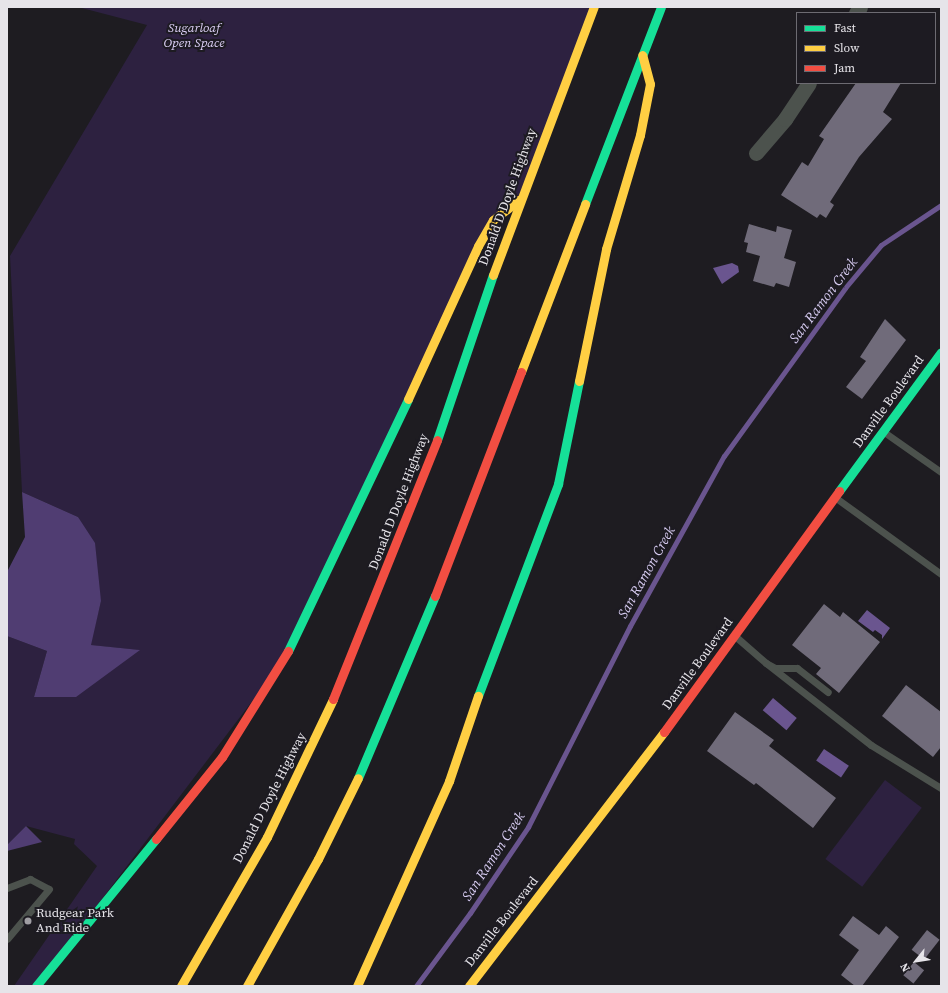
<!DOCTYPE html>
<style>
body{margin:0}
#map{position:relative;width:948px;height:993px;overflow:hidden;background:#1e1c21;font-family:"Source Serif 4",serif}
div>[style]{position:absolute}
.green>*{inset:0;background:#2d2140;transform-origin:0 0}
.forest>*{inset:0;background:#503d72}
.water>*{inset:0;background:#6a558f;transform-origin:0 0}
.stream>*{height:5px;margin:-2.5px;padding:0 2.5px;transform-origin:2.5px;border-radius:2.5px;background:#6a558f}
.building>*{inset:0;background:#706b7a;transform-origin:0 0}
.lane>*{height:7px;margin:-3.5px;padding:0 3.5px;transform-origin:3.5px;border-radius:3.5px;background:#4c524d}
.street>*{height:15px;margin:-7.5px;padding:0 7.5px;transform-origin:7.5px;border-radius:7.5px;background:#4c524d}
.fast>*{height:9px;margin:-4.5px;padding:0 4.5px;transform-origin:4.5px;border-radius:4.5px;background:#16e098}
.slow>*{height:9px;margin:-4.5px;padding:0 4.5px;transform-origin:4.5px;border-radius:4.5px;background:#ffcf43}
.jam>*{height:9px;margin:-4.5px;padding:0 4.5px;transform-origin:4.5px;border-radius:4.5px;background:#f24e42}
.dots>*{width:11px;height:11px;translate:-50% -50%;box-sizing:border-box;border:2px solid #1d1b22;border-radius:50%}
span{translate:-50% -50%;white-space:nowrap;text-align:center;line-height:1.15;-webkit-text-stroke:4px #1d1b22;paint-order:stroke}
.park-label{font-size:13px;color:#ddd1f7;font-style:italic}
.street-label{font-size:13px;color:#e6e4e9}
.poi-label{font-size:13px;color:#e6e4e9}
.left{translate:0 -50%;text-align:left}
.water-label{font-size:14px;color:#d7ccf1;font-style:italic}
.frame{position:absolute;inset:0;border:8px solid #e6e4e9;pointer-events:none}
.legend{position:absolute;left:796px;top:12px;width:140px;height:72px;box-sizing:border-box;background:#1d1b22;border:1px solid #6d6b72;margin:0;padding:5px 7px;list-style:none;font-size:12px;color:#e6e4e9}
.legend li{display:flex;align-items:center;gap:8px;height:20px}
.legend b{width:20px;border:1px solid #6d6b72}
.north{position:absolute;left:896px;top:941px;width:40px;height:40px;-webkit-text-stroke:3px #1d1b22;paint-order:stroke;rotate:240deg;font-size:11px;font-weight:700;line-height:16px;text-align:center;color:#e6e4e9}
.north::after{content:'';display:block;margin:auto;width:14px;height:18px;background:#e6e4e9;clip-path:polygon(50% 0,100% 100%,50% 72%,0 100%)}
</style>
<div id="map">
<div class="green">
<div style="clip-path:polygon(78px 7px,594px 7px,519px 200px,493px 220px,284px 659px,36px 986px,14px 986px,97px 866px,74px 844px,75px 839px,26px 826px,7px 845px,7px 636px,47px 651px,34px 697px,139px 650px,90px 645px,101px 601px,78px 517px,22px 492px,10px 256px,147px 25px)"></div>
<div style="left:885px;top:780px;width:46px;height:99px;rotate:37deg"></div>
</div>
<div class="forest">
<div style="clip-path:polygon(22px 492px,78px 517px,95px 543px,101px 601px,91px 645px,140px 650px,76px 697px,34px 697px,47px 651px,7px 636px,7px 572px,25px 537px)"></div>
<div style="clip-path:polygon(26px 826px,42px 842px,7px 851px,7px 845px)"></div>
</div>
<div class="water">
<div style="clip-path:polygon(732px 263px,738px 266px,739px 272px,722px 284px,713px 268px)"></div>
<div style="clip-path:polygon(867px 610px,890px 628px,882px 639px,882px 635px,875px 630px,873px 632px,858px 621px)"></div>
<div style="left:773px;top:698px;width:31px;height:16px;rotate:40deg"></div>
<div style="left:824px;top:749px;width:30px;height:14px;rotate:34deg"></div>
</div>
<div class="stream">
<div style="left:416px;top:986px;width:91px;rotate:-53.5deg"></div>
<div style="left:470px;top:913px;width:104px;rotate:-56deg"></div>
<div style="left:528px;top:827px;width:225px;rotate:-63.1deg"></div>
<div style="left:630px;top:626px;width:194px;rotate:-61.1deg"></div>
<div style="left:724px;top:456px;width:207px;rotate:-54.2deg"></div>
<div style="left:845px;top:288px;width:56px;rotate:-50.1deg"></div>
<div style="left:881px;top:245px;width:72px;rotate:-33.7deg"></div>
</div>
<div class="building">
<div style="clip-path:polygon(856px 83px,901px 83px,883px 112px,892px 119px,859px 157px,830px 202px,834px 205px,826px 218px,820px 214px,817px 218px,781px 195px,802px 162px,808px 166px,824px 139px,819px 136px)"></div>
<div style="clip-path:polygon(749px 224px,776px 232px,777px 226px,792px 230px,784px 258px,796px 262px,789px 287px,776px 283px,774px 287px,753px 281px,760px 256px,746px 252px,748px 243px,744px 242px)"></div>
<div style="clip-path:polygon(885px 319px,906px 340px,862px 399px,846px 387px,866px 361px,860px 357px)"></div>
<div style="clip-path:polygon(824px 604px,840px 617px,843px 612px,880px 642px,839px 693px,816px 674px,821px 668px,792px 645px)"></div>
<div style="clip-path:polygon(906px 685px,941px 712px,941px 747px,933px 757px,882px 716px)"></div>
<div style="clip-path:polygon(735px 712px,774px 740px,769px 746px,836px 798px,813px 828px,756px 783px,754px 785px,707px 751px)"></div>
<div style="clip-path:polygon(853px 916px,879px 935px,886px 926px,899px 937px,862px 986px,855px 986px,841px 975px,859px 950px,839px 935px)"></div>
<div style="left:927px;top:930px;width:16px;height:25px;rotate:38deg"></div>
<div style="left:914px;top:962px;width:13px;height:17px;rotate:39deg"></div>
</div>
<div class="lane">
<div style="left:884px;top:432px;width:70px;rotate:35.1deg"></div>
<div style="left:836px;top:498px;width:130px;rotate:35.9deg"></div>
<div style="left:735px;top:636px;width:41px;rotate:41.1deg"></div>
<div style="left:766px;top:663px;width:10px;rotate:29deg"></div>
<div style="left:775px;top:668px;width:22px"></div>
<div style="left:797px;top:668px;width:39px;rotate:38deg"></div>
<div style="left:766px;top:663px;width:133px;rotate:38deg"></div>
<div style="left:871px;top:745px;width:82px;rotate:31.6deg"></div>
<div style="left:7px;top:888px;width:25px;rotate:-21deg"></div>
<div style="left:30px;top:879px;width:21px;rotate:28deg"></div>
<div style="left:49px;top:889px;width:65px;rotate:130deg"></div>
</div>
<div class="street">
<div style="left:856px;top:13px;width:7px;rotate:-56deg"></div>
<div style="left:756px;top:153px;width:45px;rotate:-49.5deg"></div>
<div style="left:785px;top:119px;width:43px;rotate:-56.3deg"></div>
</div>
<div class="fast">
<div style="left:585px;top:204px;width:211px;rotate:-68.9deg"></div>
<div style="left:437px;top:440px;width:174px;rotate:-71.3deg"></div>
<div style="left:839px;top:491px;width:172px;rotate:-53.7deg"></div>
<div style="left:288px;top:651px;width:279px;rotate:-64.5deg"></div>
<div style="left:478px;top:696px;width:227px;rotate:-69.3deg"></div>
<div style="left:558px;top:484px;width:105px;rotate:-78.5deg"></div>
<div style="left:358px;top:778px;width:198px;rotate:-67.1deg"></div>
<div style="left:36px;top:986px;width:190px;rotate:-50.8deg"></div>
</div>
<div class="slow">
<div style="left:493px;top:275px;width:286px;rotate:-69.4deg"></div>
<div style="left:521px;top:372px;width:180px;rotate:-69.1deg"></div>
<div style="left:579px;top:381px;width:135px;rotate:-78.4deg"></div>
<div style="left:606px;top:249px;width:119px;rotate:-73.4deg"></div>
<div style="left:640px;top:135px;width:52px;rotate:-78.9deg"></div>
<div style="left:650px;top:84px;width:30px;rotate:-105deg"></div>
<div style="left:408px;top:399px;width:168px;rotate:-65.4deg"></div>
<div style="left:478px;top:246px;width:30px;rotate:-60deg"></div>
<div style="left:493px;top:220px;width:33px;rotate:-38deg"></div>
<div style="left:181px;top:986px;width:172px;rotate:-60deg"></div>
<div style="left:267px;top:837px;width:153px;rotate:-64.4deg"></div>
<div style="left:247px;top:986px;width:145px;rotate:-60.8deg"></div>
<div style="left:318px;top:859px;width:90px;rotate:-63.7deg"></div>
<div style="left:357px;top:986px;width:225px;rotate:-65.8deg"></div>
<div style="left:449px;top:781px;width:90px;rotate:-71.2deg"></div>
<div style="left:469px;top:986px;width:320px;rotate:-52.5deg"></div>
</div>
<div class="jam">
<div style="left:435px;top:596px;width:240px;rotate:-69deg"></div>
<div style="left:333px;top:699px;width:279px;rotate:-68.1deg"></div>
<div style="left:664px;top:732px;width:298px;rotate:-54deg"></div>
<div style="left:156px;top:839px;width:105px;rotate:-51.2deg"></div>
<div style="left:222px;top:757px;width:125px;rotate:-58.1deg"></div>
</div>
<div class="dots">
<div style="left:28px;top:921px;background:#a09ea3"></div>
</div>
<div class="park-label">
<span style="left:194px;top:36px">Sugarloaf<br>Open Space</span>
</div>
<div class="street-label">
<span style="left:508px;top:197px;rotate:-70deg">Donald D Doyle Highway</span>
<span style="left:889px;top:402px;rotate:-54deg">Danville Boulevard</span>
<span style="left:399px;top:502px;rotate:-69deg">Donald D Doyle Highway</span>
<span style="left:698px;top:664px;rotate:-54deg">Danville Boulevard</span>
<span style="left:270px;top:798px;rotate:-63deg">Donald D Doyle Highway</span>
<span style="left:502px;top:922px;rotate:-52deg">Danville Boulevard</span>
</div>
<div class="poi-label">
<span class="left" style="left:36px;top:921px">Rudgear Park<br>And Ride</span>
</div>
<div class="water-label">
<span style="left:823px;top:300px;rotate:-53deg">San Ramon Creek</span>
<span style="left:646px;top:572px;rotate:-61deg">San Ramon Creek</span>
<span style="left:493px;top:856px;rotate:-57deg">San Ramon Creek</span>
</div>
<div class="frame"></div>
<ul class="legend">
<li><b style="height:5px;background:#16e098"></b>Fast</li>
<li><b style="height:5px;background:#ffcf43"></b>Slow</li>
<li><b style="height:5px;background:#f24e42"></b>Jam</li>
</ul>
<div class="north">N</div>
</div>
